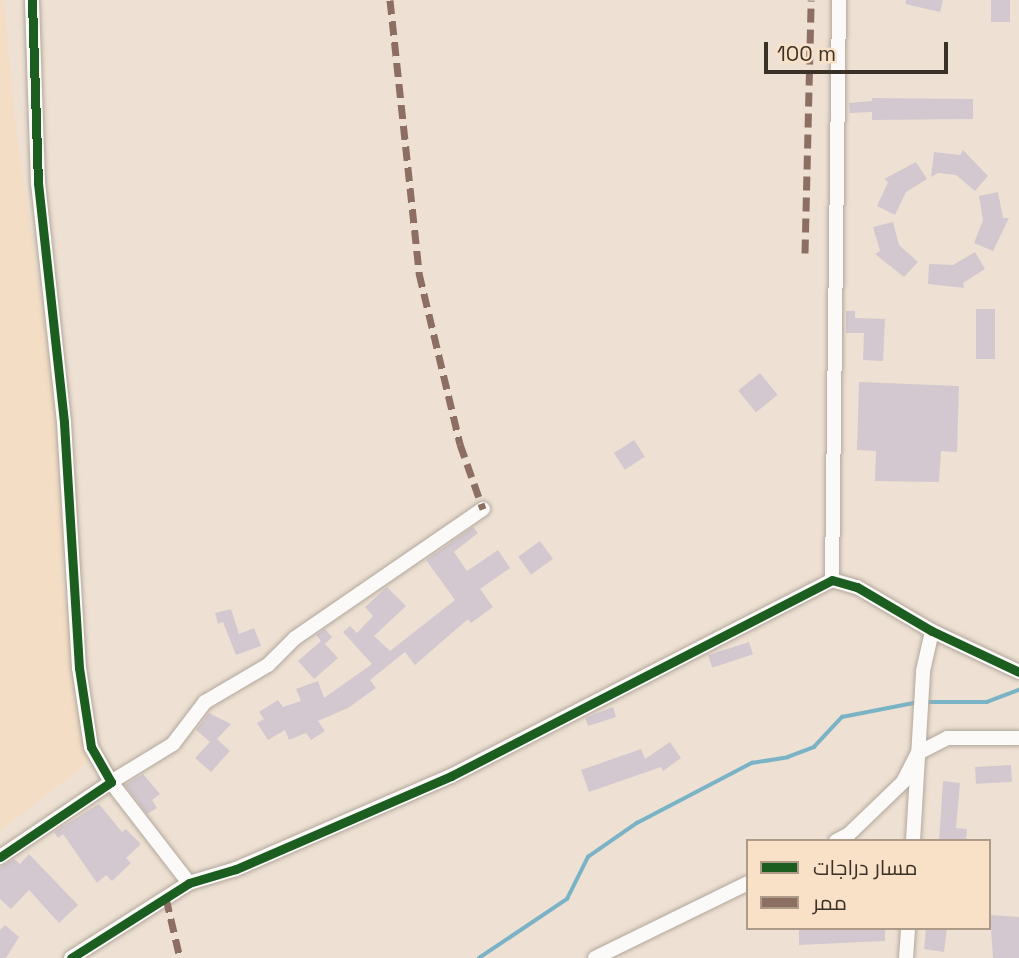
<!DOCTYPE html>
<meta charset="utf-8">
<style>
body{margin:0}
#map{position:relative;width:1019px;height:958px;overflow:hidden;background:#eee1d3;font-family:"Space Grotesk",Cairo,sans-serif}
div>[style]{position:absolute}
.built>*{inset:0;background:#f3ddc5}
.stream>*{height:3.5px;margin:-1.75px;padding:0 1.75px;transform-origin:1.75px;border-radius:1.75px;background:#7bb3c6}
.building>*{inset:0;background:#d3c8cf;transform-origin:0 0}
.roads{filter:drop-shadow(0 0 2px #b1a79c) drop-shadow(0 0 2px #b1a79c)}
.minor>*{height:14px;margin:-7px;padding:0 7px;transform-origin:7px;border-radius:7px;background:#fcfaf8}
.quiet>*{height:7px;margin-top:-3.5px;transform-origin:0;background:repeating-linear-gradient(90deg,#8d6e63 0 14px,transparent 0 21px)}
.cycleway>*{height:9px;margin:-4.5px;padding:0 4.5px;transform-origin:4.5px;border-radius:4.5px;background:#1b5e20}
span{translate:-50% -50%;white-space:nowrap;text-align:center;line-height:1.15;-webkit-text-stroke:7px #f9e1c8;paint-order:stroke}
.legend{position:absolute;left:746px;top:839px;width:245px;height:91px;box-sizing:border-box;background:#f9e1c8;border:2px solid #ad9b88;margin:0;padding:9px 12px;list-style:none;font-size:21px;color:#3a3127}
.legend li{display:flex;align-items:center;gap:14px;height:35px}
.legend b{width:35px;border:2px solid #ad9b88}
.scale{position:absolute;left:764px;top:42px;width:184px;height:32px;box-sizing:border-box;border:4px solid #3a3127;border-top:0;padding-left:9px;font-size:21px;line-height:24px;white-space:nowrap;color:#3a3127;-webkit-text-stroke:5px #f9e1c8;paint-order:stroke}
</style>
<div id="map">
<div class="built">
<div style="clip-path:polygon(0 0,4px 0,16px 130px,63px 452px,63px 587px,88px 762px,0 831px)"></div>
</div>
<div class="stream">
<div style="left:926px;top:702px;width:61px"></div>
<div style="left:987px;top:702px;width:34px;rotate:-21deg"></div>
<div style="left:479px;top:958px;width:106px;rotate:-33.8deg"></div>
<div style="left:567px;top:899px;width:47px;rotate:-63.4deg"></div>
<div style="left:588px;top:857px;width:60px;rotate:-34.8deg"></div>
<div style="left:637px;top:823px;width:130px;rotate:-27.6deg"></div>
<div style="left:752px;top:763px;width:36px;rotate:-9deg"></div>
<div style="left:788px;top:757px;width:28px;rotate:-21deg"></div>
<div style="left:814px;top:747px;width:41px;rotate:-47deg"></div>
<div style="left:842px;top:717px;width:78px;rotate:-11deg"></div>
</div>
<div class="building">
<div style="clip-path:polygon(906px 0,943px 0,940px 12px,905px 4px)"></div>
<div style="left:991px;top:0;width:19px;height:22px"></div>
<div style="clip-path:polygon(872px 98px,973px 99px,973px 119px,872px 120px,872px 112px,850px 113px,849px 103px,872px 101px)"></div>
<div style="clip-path:polygon(963px 150px,988px 176px,975px 191px,956px 175px,938px 173px,931px 177px,934px 152px,960px 155px)"></div>
<div style="clip-path:polygon(916px 162px,927px 179px,906px 192px,895px 215px,877px 206px,888px 182px,884px 179px)"></div>
<div style="clip-path:polygon(998px 192px,1003px 218px,1009px 218px,993px 251px,974px 243px,983px 220px,979px 196px)"></div>
<div style="clip-path:polygon(893px 222px,899px 245px,918px 262px,904px 277px,875px 254px,880px 251px,873px 227px)"></div>
<div style="clip-path:polygon(975px 252px,985px 269px,963px 283px,964px 288px,928px 284px,929px 264px,953px 265px)"></div>
<div style="left:976px;top:309px;width:19px;height:50px"></div>
<div style="clip-path:polygon(846px 311px,855px 311px,855px 318px,885px 319px,883px 361px,863px 360px,864px 333px,846px 333px)"></div>
<div style="left:760px;top:373px;width:28px;height:28px;rotate:51deg"></div>
<div style="clip-path:polygon(859px 382px,959px 386px,957px 452px,941px 451px,939px 482px,875px 481px,876px 451px,857px 450px)"></div>
<div style="left:634px;top:440px;width:20px;height:24px;rotate:57deg"></div>
<div style="clip-path:polygon(473px 527px,478px 533px,454px 552px,467px 571px,498px 550px,510px 568px,480px 589px,493px 607px,471px 623px,468px 619px,415px 665px,405px 652px,370px 680px,376px 688px,348px 708px,318px 721px,325px 731px,311px 740px,306px 733px,289px 740px,285px 730px,268px 740px,257px 723px,264px 719px,259px 712px,278px 700px,283px 707px,301px 701px,296px 689px,318px 681px,324px 698px,372px 664px,343px 632px,350px 626px,357px 633px,373px 616px,365px 607px,387px 587px,406px 606px,374px 636px,390px 651px,455px 600px,426px 560px)"></div>
<div style="left:540px;top:541px;width:22px;height:27px;rotate:54deg"></div>
<div style="clip-path:polygon(231px 609px,239px 634px,254px 628px,261px 646px,236px 655px,223px 622px,218px 624px,215px 613px)"></div>
<div style="clip-path:polygon(325px 629px,332px 637px,325px 644px,338px 658px,314px 679px,298px 661px,321px 641px,316px 635px)"></div>
<div style="left:749px;top:642px;width:13px;height:43px;rotate:72deg"></div>
<div style="clip-path:polygon(613px 707px,616px 717px,588px 726px,585px 718px)"></div>
<div style="clip-path:polygon(209px 713px,231px 724px,217px 739px,230px 751px,211px 772px,195px 758px,210px 742px,196px 730px)"></div>
<div style="clip-path:polygon(670px 742px,681px 758px,663px 771px,661px 767px,589px 792px,581px 770px,641px 749px,645px 759px)"></div>
<div style="left:1011px;top:765px;width:17px;height:36px;rotate:87deg"></div>
<div style="clip-path:polygon(143px 774px,160px 794px,152px 800px,157px 808px,147px 814px,125px 785px)"></div>
<div style="clip-path:polygon(943px 781px,960px 783px,956px 828px,967px 829px,966px 841px,939px 841px)"></div>
<div style="clip-path:polygon(99px 804px,122px 832px,126px 829px,141px 844px,126px 858px,131px 863px,112px 881px,106px 875px,97px 883px,63px 834px,58px 838px,54px 832px)"></div>
<div style="clip-path:polygon(29px 854px,78px 905px,59px 923px,29px 890px,11px 909px,0 899px,0 867px,14px 859px,20px 864px)"></div>
<div style="clip-path:polygon(990px 915px,1019px 917px,1019px 958px,993px 958px)"></div>
<div style="clip-path:polygon(5px 925px,19px 937px,6px 958px,0 958px,0 930px)"></div>
<div style="clip-path:polygon(799px 928px,885px 928px,885px 941px,799px 945px)"></div>
<div style="clip-path:polygon(926px 928px,947px 928px,944px 952px,924px 949px)"></div>
</div>
<div class="roads">
<div class="minor">
<div style="left:832px;top:580px;width:580px;rotate:-89.31deg"></div>
<div style="left:836px;top:841px;width:13px;rotate:-27deg"></div>
<div style="left:848px;top:835px;width:76px;rotate:-43.9deg"></div>
<div style="left:903px;top:782px;width:33px;rotate:-63deg"></div>
<div style="left:918px;top:753px;width:33px;rotate:-27deg"></div>
<div style="left:947px;top:738px;width:72px"></div>
<div style="left:913px;top:841px;width:170px;rotate:-86.6deg"></div>
<div style="left:923px;top:671px;width:41px;rotate:-77.3deg"></div>
<div style="left:0;top:857px;width:134px;rotate:-34deg"></div>
<div style="left:111px;top:782px;width:40px;rotate:-119.7deg"></div>
<div style="left:91px;top:747px;width:80px;rotate:-98.6deg"></div>
<div style="left:79px;top:668px;width:246px;rotate:-93.5deg"></div>
<div style="left:64px;top:422px;width:240px;rotate:-96.2deg"></div>
<div style="left:38px;top:183px;width:183px;rotate:-91.9deg"></div>
<div style="left:189px;top:883px;width:128px;rotate:-127.7deg"></div>
<div style="left:111px;top:782px;width:73px;rotate:-31.5deg"></div>
<div style="left:173px;top:744px;width:53px;rotate:-52.7deg"></div>
<div style="left:205px;top:702px;width:73px;rotate:-30.4deg"></div>
<div style="left:268px;top:665px;width:38px;rotate:-45deg"></div>
<div style="left:295px;top:638px;width:228px;rotate:-34.5deg"></div>
<div style="left:71px;top:958px;width:140px;rotate:-32.4deg"></div>
<div style="left:189px;top:883px;width:49px;rotate:-16.6deg"></div>
<div style="left:236px;top:869px;width:234px;rotate:-23.4deg"></div>
<div style="left:451px;top:776px;width:428px;rotate:-27.2deg"></div>
<div style="left:832px;top:580px;width:26px;rotate:16deg"></div>
<div style="left:857px;top:587px;width:87px;rotate:30.4deg"></div>
<div style="left:932px;top:631px;width:96px;rotate:25.2deg"></div>
<div style="left:595px;top:958px;width:170px;rotate:-26.1deg"></div>
<div style="left:906px;top:958px;width:30px;rotate:-86deg"></div>
</div>
</div>
<div class="quiet">
<div style="left:390px;top:0;width:275px;rotate:83.9deg"></div>
<div style="left:419px;top:273px;width:176px;rotate:76.5deg"></div>
<div style="left:460px;top:444px;width:69px;rotate:70.5deg"></div>
<div style="left:805px;top:253px;width:253px;rotate:-88.6deg"></div>
<div style="left:166px;top:898px;width:62px;rotate:76.9deg"></div>
</div>
<div class="cycleway">
<div style="left:0;top:857px;width:134px;rotate:-34deg"></div>
<div style="left:111px;top:782px;width:40px;rotate:-119.7deg"></div>
<div style="left:91px;top:747px;width:80px;rotate:-98.6deg"></div>
<div style="left:79px;top:668px;width:246px;rotate:-93.5deg"></div>
<div style="left:64px;top:422px;width:240px;rotate:-96.2deg"></div>
<div style="left:38px;top:183px;width:183px;rotate:-91.9deg"></div>
<div style="left:71px;top:958px;width:140px;rotate:-32.4deg"></div>
<div style="left:189px;top:883px;width:49px;rotate:-16.6deg"></div>
<div style="left:236px;top:869px;width:234px;rotate:-23.4deg"></div>
<div style="left:451px;top:776px;width:428px;rotate:-27.2deg"></div>
<div style="left:832px;top:580px;width:26px;rotate:16deg"></div>
<div style="left:857px;top:587px;width:87px;rotate:30.4deg"></div>
<div style="left:932px;top:631px;width:96px;rotate:25.2deg"></div>
</div>
<ul class="legend">
<li><b style="height:9px;background:#1b5e20"></b>مسار دراجات</li>
<li><b style="height:9px;background:#8d6e63"></b>ممر</li>
</ul>
<div class="scale">100 m</div>
</div>
